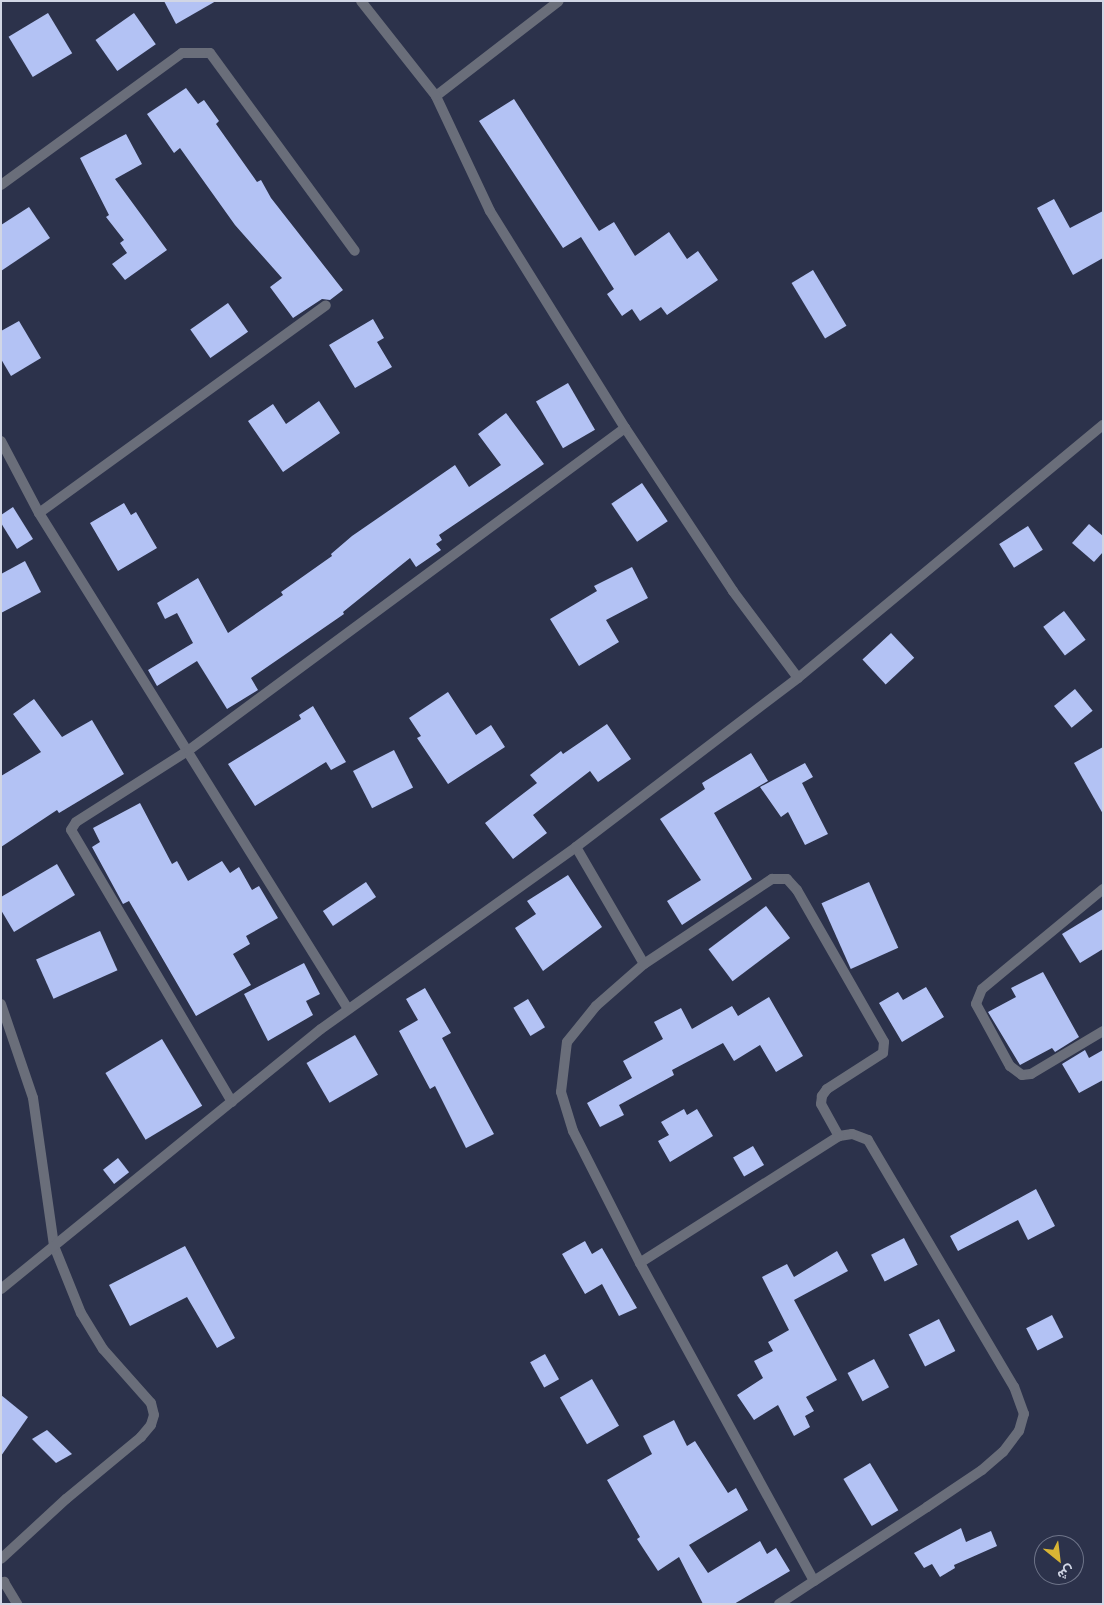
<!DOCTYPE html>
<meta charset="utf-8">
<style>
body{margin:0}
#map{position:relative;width:1104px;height:1605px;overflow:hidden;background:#2c324b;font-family:"Nunito Sans",Vazirmatn,sans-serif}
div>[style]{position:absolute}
.building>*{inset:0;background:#b3c2f4;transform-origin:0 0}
.street>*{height:10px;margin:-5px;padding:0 5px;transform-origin:5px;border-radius:5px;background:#6a6e7a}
span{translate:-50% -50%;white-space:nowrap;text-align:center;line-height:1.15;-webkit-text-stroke:5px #2c324b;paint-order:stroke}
.frame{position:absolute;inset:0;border:2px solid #d1d6e5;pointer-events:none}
.north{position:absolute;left:1034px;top:1535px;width:50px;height:50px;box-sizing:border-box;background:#2c324b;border:1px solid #6e7489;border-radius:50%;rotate:151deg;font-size:14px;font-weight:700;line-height:20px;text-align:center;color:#d1d6e5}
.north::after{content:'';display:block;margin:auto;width:18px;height:22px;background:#d8b434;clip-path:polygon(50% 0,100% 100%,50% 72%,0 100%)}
</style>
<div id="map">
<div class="building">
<div style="clip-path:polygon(164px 1px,216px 1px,176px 24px)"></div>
<div style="left:48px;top:13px;width:47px;height:46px;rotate:59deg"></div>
<div style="left:134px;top:13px;width:38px;height:47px;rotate:55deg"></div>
<div style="clip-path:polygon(186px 88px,198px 104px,204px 100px,219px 121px,216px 124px,257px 182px,261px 180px,271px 198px,343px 290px,330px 300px,322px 299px,293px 318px,270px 287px,282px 278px,235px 225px,180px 148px,174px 153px,147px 114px)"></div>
<div style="clip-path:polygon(514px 99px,599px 231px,614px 222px,635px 256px,669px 232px,687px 259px,698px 251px,718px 280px,667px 315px,661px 307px,640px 321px,632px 309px,622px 316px,607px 294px,614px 289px,581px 237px,563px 248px,479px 121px)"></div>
<div style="clip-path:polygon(126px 134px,142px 164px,115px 179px,167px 250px,125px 280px,112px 264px,127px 253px,120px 243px,124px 240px,106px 217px,109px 215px,80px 158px)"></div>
<div style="clip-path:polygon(1054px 199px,1070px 228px,1103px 211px,1103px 258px,1073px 275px,1037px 208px)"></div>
<div style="clip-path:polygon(29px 207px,50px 238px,1px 271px,1px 225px)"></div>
<div style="left:813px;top:270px;width:65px;height:25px;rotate:59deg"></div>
<div style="left:228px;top:303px;width:35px;height:46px;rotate:55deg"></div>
<div style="clip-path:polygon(373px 319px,384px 338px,377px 342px,392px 367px,355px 388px,329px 345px)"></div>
<div style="clip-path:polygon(19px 321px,41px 358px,11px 376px,1px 359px,1px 331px)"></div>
<div style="left:568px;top:383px;width:54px;height:37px;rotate:60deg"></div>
<div style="clip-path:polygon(319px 401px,340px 433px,283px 472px,248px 421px,273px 404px,286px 424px)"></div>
<div style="clip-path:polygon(506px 413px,544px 464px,439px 535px,442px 540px,436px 544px,441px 550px,416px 567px,410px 558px,343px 612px,344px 614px,251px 678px,258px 690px,227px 709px,197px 661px,157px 686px,148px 670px,193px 643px,177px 613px,165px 619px,157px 603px,198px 578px,228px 633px,283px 595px,281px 592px,332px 556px,331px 554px,352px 536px,455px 465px,469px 487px,501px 465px,478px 434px)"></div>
<div style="left:642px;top:483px;width:46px;height:37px;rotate:56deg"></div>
<div style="clip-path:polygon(124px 503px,131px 515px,136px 512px,157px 548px,118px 571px,90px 523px)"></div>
<div style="clip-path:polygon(13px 507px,33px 539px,17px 549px,1px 523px,1px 515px)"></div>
<div style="clip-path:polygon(1089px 524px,1103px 536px,1103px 552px,1094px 562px,1072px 543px)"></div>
<div style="left:1028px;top:526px;width:28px;height:34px;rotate:58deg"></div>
<div style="clip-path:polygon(25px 561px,41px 592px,1px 613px,1px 574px)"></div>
<div style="clip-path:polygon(632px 567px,648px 598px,606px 620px,619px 642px,579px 666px,550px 619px,597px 591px,594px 586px)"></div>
<div style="left:1064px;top:611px;width:36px;height:26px;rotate:53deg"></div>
<div style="left:891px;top:633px;width:34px;height:39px;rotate:47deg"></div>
<div style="left:1075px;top:689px;width:28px;height:27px;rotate:51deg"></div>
<div style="clip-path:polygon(448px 692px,476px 735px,491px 725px,505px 747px,448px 784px,417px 738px,421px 736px,409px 718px)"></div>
<div style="clip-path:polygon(34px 699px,62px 737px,92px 720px,124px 774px,59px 813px,57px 810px,1px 847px,1px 776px,41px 752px,13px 714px)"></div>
<div style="clip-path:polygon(313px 706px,346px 762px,331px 770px,326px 762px,255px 806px,228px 764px,301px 719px,299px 715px)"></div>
<div style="clip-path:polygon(607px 724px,631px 759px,598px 782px,590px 771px,533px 815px,547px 833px,513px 859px,485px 823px,537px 783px,530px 775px,561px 751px,563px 754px)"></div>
<div style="clip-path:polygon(1103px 747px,1103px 814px,1074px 763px)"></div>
<div style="left:394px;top:750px;width:42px;height:46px;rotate:63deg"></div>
<div style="clip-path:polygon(751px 753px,768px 781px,714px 813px,752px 879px,682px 925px,667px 901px,701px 880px,660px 819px,705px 789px,702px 783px)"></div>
<div style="clip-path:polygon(805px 763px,813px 777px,802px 783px,828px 834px,805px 845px,788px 812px,781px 817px,760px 787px)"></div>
<div style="clip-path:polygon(140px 803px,172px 864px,177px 861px,188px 881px,222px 861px,230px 873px,239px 867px,252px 890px,259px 886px,278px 918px,246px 936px,250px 944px,233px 954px,251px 985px,196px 1016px,129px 901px,123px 904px,92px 847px,100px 842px,93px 828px)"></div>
<div style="clip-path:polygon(57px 864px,75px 895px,14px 932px,1px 910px,1px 897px)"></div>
<div style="clip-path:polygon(568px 875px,602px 927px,543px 971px,515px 928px,536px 914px,527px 901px)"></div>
<div style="left:366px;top:882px;width:18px;height:52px;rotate:56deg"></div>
<div style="left:869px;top:882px;width:72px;height:52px;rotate:66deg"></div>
<div style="left:766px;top:906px;width:40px;height:72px;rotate:53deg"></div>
<div style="clip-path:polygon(1103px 909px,1103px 949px,1080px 963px,1062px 934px)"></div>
<div style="left:100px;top:931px;width:43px;height:70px;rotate:66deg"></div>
<div style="clip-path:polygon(304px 963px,320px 994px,306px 1001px,313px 1015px,268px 1041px,244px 994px)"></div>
<div style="clip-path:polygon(1043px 972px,1079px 1037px,1055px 1052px,1052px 1048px,1020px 1065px,988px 1012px,1016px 997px,1011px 988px)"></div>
<div style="clip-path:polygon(926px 987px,944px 1017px,902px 1042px,879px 1003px,898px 992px,903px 1000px)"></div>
<div style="clip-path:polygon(425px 988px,451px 1033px,442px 1038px,494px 1134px,466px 1148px,435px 1086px,430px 1089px,399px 1031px,418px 1020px,406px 999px)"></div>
<div style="clip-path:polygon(769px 997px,803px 1056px,776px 1072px,760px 1045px,734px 1061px,723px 1043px,672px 1070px,674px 1075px,619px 1105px,624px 1115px,600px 1127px,587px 1103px,632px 1078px,623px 1061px,663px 1039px,654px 1022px,681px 1008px,692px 1029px,732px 1006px,738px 1016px)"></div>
<div style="left:528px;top:999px;width:33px;height:17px;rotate:59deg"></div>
<div style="left:355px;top:1035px;width:46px;height:56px;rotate:60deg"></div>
<div style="left:162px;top:1039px;width:78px;height:66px;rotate:59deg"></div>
<div style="clip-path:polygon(1085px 1050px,1089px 1058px,1103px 1050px,1103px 1080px,1079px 1093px,1062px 1064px)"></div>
<div style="clip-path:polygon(684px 1109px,687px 1115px,697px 1109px,713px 1136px,670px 1162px,658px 1141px,669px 1135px,661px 1122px)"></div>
<div style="left:753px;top:1146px;width:22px;height:23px;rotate:60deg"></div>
<div style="left:118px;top:1158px;width:18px;height:19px;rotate:52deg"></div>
<div style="clip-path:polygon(1036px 1189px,1055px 1226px,1028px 1240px,1018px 1220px,958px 1251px,950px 1236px)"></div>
<div style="left:904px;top:1238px;width:30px;height:37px;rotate:63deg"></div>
<div style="clip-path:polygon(585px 1241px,592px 1254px,602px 1248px,637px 1308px,619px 1316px,602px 1284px,585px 1294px,562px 1254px)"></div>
<div style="clip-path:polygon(185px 1246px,235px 1338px,217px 1348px,187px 1297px,130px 1326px,109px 1285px)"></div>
<div style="clip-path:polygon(837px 1251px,848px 1271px,794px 1300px,837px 1380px,806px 1397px,814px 1411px,805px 1416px,810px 1427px,794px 1436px,778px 1405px,754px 1420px,737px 1395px,763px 1378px,754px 1361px,773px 1351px,768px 1342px,789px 1330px,762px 1277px,787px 1264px,794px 1277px)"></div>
<div style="left:1052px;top:1315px;width:25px;height:29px;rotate:63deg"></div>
<div style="left:939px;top:1319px;width:36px;height:34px;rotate:63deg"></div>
<div style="left:545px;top:1354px;width:29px;height:17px;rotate:61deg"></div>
<div style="left:874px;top:1359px;width:32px;height:30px;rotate:62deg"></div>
<div style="left:592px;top:1379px;width:54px;height:37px;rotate:60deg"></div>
<div style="clip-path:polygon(1px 1395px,28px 1417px,1px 1456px)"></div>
<div style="clip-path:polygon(674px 1420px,687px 1446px,695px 1441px,728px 1493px,736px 1488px,748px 1510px,689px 1545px,708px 1573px,760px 1541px,767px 1554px,776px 1548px,790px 1571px,734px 1604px,703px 1604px,679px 1557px,658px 1571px,637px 1539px,640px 1537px,607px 1480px,652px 1454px,643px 1436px)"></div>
<div style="clip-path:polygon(47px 1430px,72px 1454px,56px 1463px,32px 1439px)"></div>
<div style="left:870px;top:1463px;width:55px;height:31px;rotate:59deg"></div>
<div style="clip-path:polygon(961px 1528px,966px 1542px,991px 1531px,997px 1546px,954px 1565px,955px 1568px,940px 1577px,932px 1564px,924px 1568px,914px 1553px)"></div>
</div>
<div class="street">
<div style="left:436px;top:96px;width:155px;rotate:-37.7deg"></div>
<div style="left:1px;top:185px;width:224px;rotate:-36.1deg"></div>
<div style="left:182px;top:53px;width:28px"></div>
<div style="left:210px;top:53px;width:245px;rotate:53.8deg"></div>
<div style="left:1px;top:441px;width:81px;rotate:62.2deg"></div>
<div style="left:39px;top:513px;width:584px;rotate:58.08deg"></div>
<div style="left:39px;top:513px;width:354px;rotate:-35.9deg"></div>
<div style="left:798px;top:678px;width:396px;rotate:-39.7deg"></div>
<div style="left:576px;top:847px;width:135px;rotate:59.8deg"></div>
<div style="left:1103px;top:889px;width:157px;rotate:140.4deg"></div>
<div style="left:982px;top:989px;width:16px;rotate:112deg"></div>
<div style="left:976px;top:1004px;width:71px;rotate:61.3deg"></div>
<div style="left:1010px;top:1066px;width:15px;rotate:37deg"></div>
<div style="left:1022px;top:1075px;width:9px;rotate:-6deg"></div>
<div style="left:1031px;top:1074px;width:84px;rotate:-30.8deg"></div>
<div style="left:1px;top:1004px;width:99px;rotate:71.2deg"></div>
<div style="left:33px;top:1098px;width:149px;rotate:81.9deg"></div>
<div style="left:54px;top:1246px;width:72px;rotate:68.1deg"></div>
<div style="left:81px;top:1313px;width:42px;rotate:58.6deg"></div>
<div style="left:103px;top:1349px;width:72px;rotate:48.4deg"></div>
<div style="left:151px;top:1403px;width:12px;rotate:76deg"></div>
<div style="left:154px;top:1415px;width:10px;rotate:107deg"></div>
<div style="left:151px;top:1425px;width:16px;rotate:130deg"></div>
<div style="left:141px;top:1437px;width:97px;rotate:140.4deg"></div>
<div style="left:66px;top:1499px;width:88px;rotate:137.3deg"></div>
<div style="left:232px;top:1102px;width:316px;rotate:-120.6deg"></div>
<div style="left:71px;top:830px;width:9px;rotate:-58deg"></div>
<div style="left:76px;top:822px;width:134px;rotate:-32.5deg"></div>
<div style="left:189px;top:750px;width:542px;rotate:-36.45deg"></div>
<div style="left:640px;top:1263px;width:148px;rotate:-116.9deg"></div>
<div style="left:573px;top:1131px;width:41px;rotate:-107.1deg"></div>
<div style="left:561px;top:1092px;width:50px;rotate:-83.2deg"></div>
<div style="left:567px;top:1042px;width:46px;rotate:-51.1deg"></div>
<div style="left:596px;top:1006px;width:64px;rotate:-41.2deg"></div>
<div style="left:644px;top:964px;width:154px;rotate:-33.6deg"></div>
<div style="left:772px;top:879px;width:15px"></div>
<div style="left:787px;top:879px;width:15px;rotate:48deg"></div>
<div style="left:797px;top:890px;width:175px;rotate:60.2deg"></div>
<div style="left:884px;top:1042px;width:11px;rotate:95deg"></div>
<div style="left:883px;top:1053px;width:67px;rotate:147.3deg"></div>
<div style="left:827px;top:1089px;width:9px;rotate:126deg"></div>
<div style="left:822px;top:1096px;width:8px;rotate:97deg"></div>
<div style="left:821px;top:1104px;width:37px;rotate:61deg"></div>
<div style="left:1px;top:1289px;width:412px;rotate:-39.1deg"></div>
<div style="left:321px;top:1029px;width:313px;rotate:-35.5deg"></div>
<div style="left:576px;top:847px;width:279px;rotate:-37.3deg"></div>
<div style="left:798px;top:678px;width:109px;rotate:-126.8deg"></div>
<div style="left:733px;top:591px;width:196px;rotate:-123.5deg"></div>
<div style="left:625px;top:428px;width:256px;rotate:-121.9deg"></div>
<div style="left:490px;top:211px;width:127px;rotate:-115.2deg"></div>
<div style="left:436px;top:96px;width:121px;rotate:-128.3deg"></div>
<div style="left:1px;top:1584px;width:4px;rotate:-34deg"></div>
<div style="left:4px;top:1582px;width:26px;rotate:59deg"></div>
<div style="left:779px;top:1604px;width:42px;rotate:-33.3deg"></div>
<div style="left:814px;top:1581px;width:135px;rotate:-33.2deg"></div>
<div style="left:927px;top:1507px;width:66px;rotate:-33.9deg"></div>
<div style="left:982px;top:1470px;width:28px;rotate:-41deg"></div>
<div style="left:1003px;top:1452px;width:26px;rotate:-53deg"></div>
<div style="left:1019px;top:1431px;width:18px;rotate:-74deg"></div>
<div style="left:1024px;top:1414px;width:29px;rotate:-110deg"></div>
<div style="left:1014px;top:1387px;width:287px;rotate:-120.6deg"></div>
<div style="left:868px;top:1140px;width:17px;rotate:-159deg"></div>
<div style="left:852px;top:1134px;width:13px;rotate:171deg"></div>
<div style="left:839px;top:1136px;width:236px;rotate:147.5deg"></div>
<div style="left:640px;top:1263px;width:362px;rotate:61.3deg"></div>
</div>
<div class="frame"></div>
<div class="north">ش</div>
</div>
